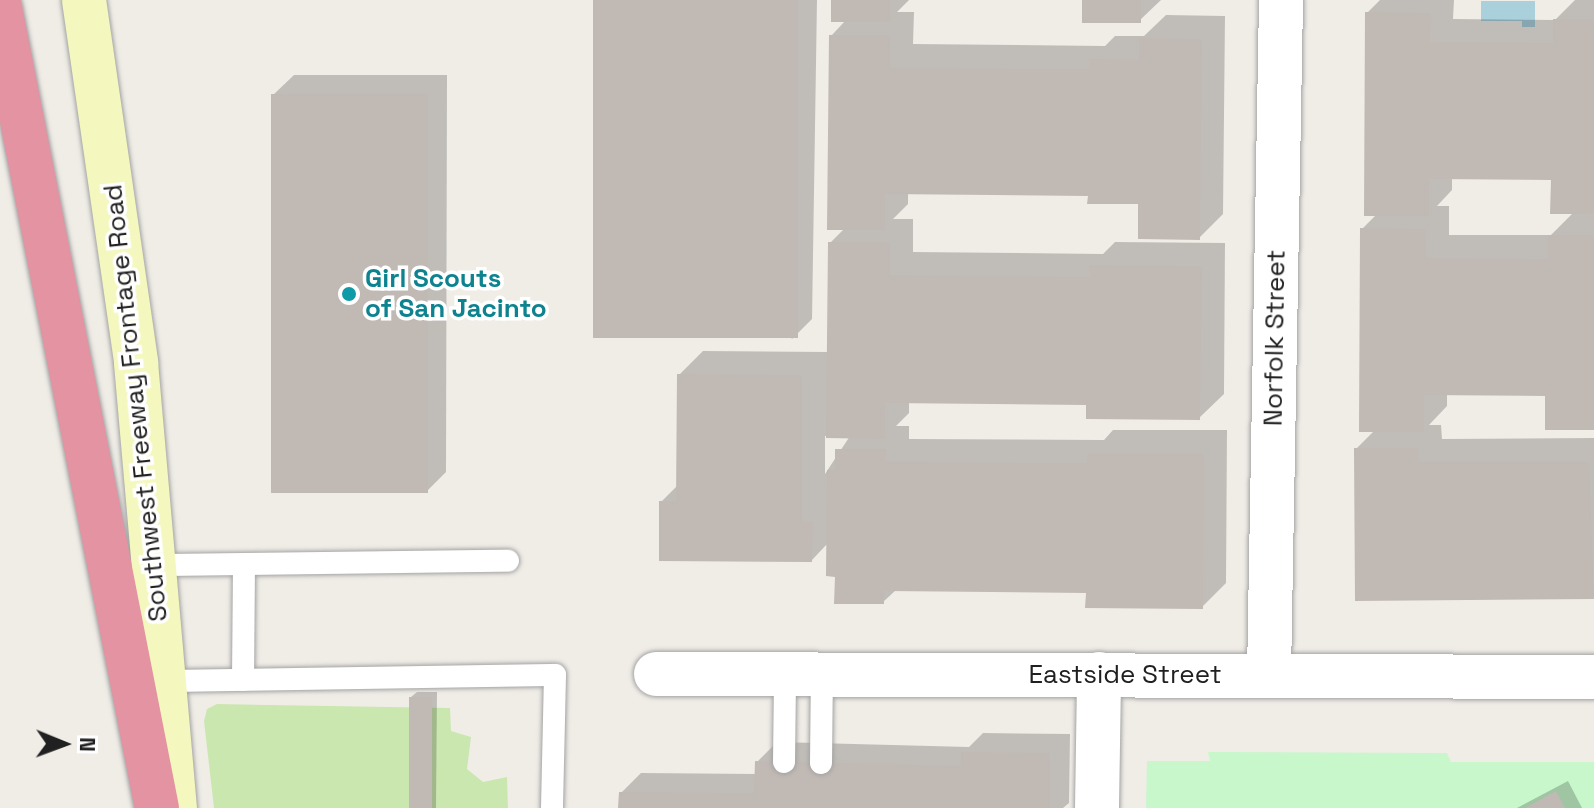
<!DOCTYPE html>
<style>
body{margin:0}
#map{position:relative;width:1594px;height:808px;overflow:hidden;background:#f0ede7;font-family:"Space Grotesk",sans-serif}
div>[style]{position:absolute}
.grass>*{inset:0;background:#cbe7b0}
.park>*{inset:0;background:#c7f7cb}
.water>*{inset:0;background:#aad0db}
.shadow>*{inset:0;background:#0003}
.building>*{inset:0;background:#c1b9b4;transform-origin:0 0}
.roads{filter:drop-shadow(0 0 2px #a4a4a4) drop-shadow(0 0 2px #a4a4a4)}
.service>*{height:22px;margin:-11px;padding:0 11px;transform-origin:11px;border-radius:11px;background:#fff}
.minor>*{height:44px;margin:-22px;padding:0 22px;transform-origin:22px;border-radius:22px;background:#fff}
.secondary>*{height:44px;margin:-22px;padding:0 22px;transform-origin:22px;border-radius:22px;background:#f4f7be}
.motorway>*{height:44px;margin:-22px;padding:0 22px;transform-origin:22px;border-radius:22px;background:#e393a1}
.dots>*{width:22px;height:22px;translate:-50% -50%;box-sizing:border-box;border:4px solid #fff;border-radius:50%}
span{translate:-50% -50%;white-space:nowrap;text-align:center;line-height:1.15;-webkit-text-stroke:7px #fff;paint-order:stroke}
.culture-label{font-size:26px;color:#0d838f;font-weight:700}
.left{translate:0 -50%;text-align:left}
.street-label{font-size:26px;color:#202020}
.north{position:absolute;left:24px;top:704px;width:80px;height:80px;-webkit-text-stroke:6px #fff;paint-order:stroke;rotate:91deg;font-size:22px;font-weight:700;line-height:32px;text-align:center;color:#202020}
.north::after{content:'';display:block;margin:auto;width:28px;height:36px;background:#202020;clip-path:polygon(50% 0,100% 100%,50% 72%,0 100%)}
</style>
<div id="map">
<div class="grass">
<div style="clip-path:polygon(217px 704px,450px 708px,451px 731px,471px 737px,467px 769px,483px 782px,507px 777px,508px 808px,214px 808px,204px 721px,207px 709px)"></div>
</div>
<div class="park">
<div style="clip-path:polygon(1208px 752px,1447px 753px,1451px 762px,1594px 762px,1594px 808px,1146px 808px,1147px 761px,1210px 761px)"></div>
</div>
<div class="water">
<div style="clip-path:polygon(1481px 1px,1535px 1px,1535px 27px,1522px 27px,1522px 21px,1481px 21px)"></div>
</div>
<div class="shadow">
<div style="clip-path:polygon(595px 0,817px 0,812px 319px,792px 339px)"></div>
<div style="clip-path:polygon(evenodd,833px 0,909px 0,897px 12px,914px 12px,913px 44px,1105px 46px,1115px 36px,1144px 36px,1166px 15px,1225px 16px,1223px 214px,1199px 238px,1140px 202px,1090px 194px,908px 193px,908px 204px,893px 219px,913px 219px,913px 252px,1103px 254px,1115px 242px,1225px 243px,1224px 394px,1199px 418px,1088px 403px,909px 401px,909px 413px,896px 426px,909px 426px,909px 439px,1104px 440px,1113px 430px,1227px 430px,1226px 583px,1202px 607px,1088px 591px,896px 590px,883px 602px,837px 575px,828px 543px,812px 560px,661px 502px,678px 485px,679px 375px,703px 351px,829px 352px,830px 243px,845px 228px,831px 36px,846px 20px,833px 0,825px 436px,850px 436px,825px 474px,825px 436px)"></div>
<div style="clip-path:polygon(1084px 0,1161px 0,1140px 20px)"></div>
<div style="clip-path:polygon(evenodd,1380px 0,1454px 0,1453px 19px,1555px 20px,1575px 0,1594px 0,1594px 428px,1547px 394px,1447px 393px,1447px 406px,1429px 425px,1441px 425px,1442px 439px,1594px 438px,1594px 597px,1357px 599px,1356px 449px,1375px 430px,1362px 229px,1377px 214px,1367px 13px,1380px 0,1452px 177px,1553px 178px,1574px 212px,1551px 235px,1449px 235px,1449px 206px,1437px 206px,1452px 190px,1452px 177px)"></div>
<div style="clip-path:polygon(294px 75px,447px 75px,446px 472px,426px 492px,273px 95px)"></div>
<div style="clip-path:polygon(417px 692px,437px 692px,436px 808px,409px 808px,411px 697px)"></div>
<div style="clip-path:polygon(983px 733px,1070px 734px,1069px 803px,1063px 808px,620px 808px,621px 793px,641px 773px,756px 774px,757px 762px,777px 742px,969px 747px)"></div>
<div style="clip-path:polygon(1568px 781px,1582px 808px,1517px 808px)"></div>
</div>
<div class="building">
<div style="left:593px;top:0;width:205px;height:338px"></div>
<div style="left:831px;top:0;width:59px;height:22px"></div>
<div style="left:1082px;top:0;width:59px;height:23px"></div>
<div style="clip-path:polygon(1365px 12px,1431px 13px,1430px 42px,1553px 43px,1553px 19px,1594px 19px,1594px 214px,1550px 214px,1551px 180px,1429px 179px,1429px 216px,1364px 216px)"></div>
<div style="clip-path:polygon(829px 35px,890px 35px,890px 68px,1089px 69px,1089px 59px,1139px 60px,1139px 38px,1202px 39px,1200px 240px,1138px 239px,1138px 204px,1087px 204px,1088px 196px,885px 194px,885px 230px,827px 230px)"></div>
<div style="left:271px;top:94px;width:157px;height:399px"></div>
<div style="clip-path:polygon(1360px 228px,1425px 229px,1426px 258px,1548px 259px,1548px 235px,1594px 235px,1594px 430px,1545px 430px,1545px 396px,1424px 395px,1424px 432px,1359px 432px)"></div>
<div style="clip-path:polygon(828px 242px,890px 242px,890px 275px,1090px 277px,1089px 265px,1202px 266px,1200px 420px,1086px 419px,1086px 405px,885px 403px,885px 439px,826px 438px)"></div>
<div style="clip-path:polygon(677px 374px,802px 375px,802px 522px,813px 522px,812px 562px,659px 561px,659px 501px,676px 501px)"></div>
<div style="clip-path:polygon(1354px 448px,1418px 448px,1419px 462px,1589px 462px,1594px 599px,1355px 601px)"></div>
<div style="clip-path:polygon(835px 449px,886px 449px,886px 462px,1087px 463px,1087px 454px,1204px 454px,1203px 609px,1085px 608px,1086px 593px,884px 591px,884px 604px,834px 604px,835px 577px,826px 576px,827px 470px,835px 470px)"></div>
<div style="left:409px;top:697px;width:23px;height:111px"></div>
<div style="clip-path:polygon(961px 752px,1050px 753px,1050px 808px,618px 808px,619px 792px,754px 793px,755px 761px,961px 766px)"></div>
<div style="clip-path:polygon(1556px 791px,1565px 808px,1525px 808px)"></div>
</div>
<div class="roads">
<div class="service">
<div style="left:157px;top:565px;width:351px;rotate:-0.7deg"></div>
<div style="left:243px;top:680px;width:115px;rotate:-89.5deg"></div>
<div style="left:165px;top:681px;width:390px;rotate:-0.9deg"></div>
<div style="left:555px;top:675px;width:133px;rotate:91.3deg"></div>
<div style="left:784px;top:762px;width:88px;rotate:-89.3deg"></div>
<div style="left:821px;top:763px;width:89px;rotate:-89.4deg"></div>
</div>
<div class="minor">
<div style="left:656px;top:674px;width:938px;rotate:0.18deg"></div>
<div style="left:1269px;top:675px;width:675px;rotate:-88.98deg"></div>
<div style="left:1097px;top:808px;width:134px;rotate:-89.1deg"></div>
</div>
<div class="secondary">
<div style="left:84px;top:0;width:367px;rotate:81.8deg"></div>
<div style="left:136px;top:363px;width:447px;rotate:85deg"></div>
</div>
<div class="motorway">
<div style="left:0;top:8px;width:815px;rotate:78.9deg"></div>
</div>
</div>
<div class="dots">
<div style="left:349px;top:294px;background:#0f9aa8"></div>
</div>
<div class="culture-label">
<span class="left" style="left:365px;top:294px">Girl Scouts<br>of San Jacinto</span>
</div>
<div class="street-label">
<span style="left:1275px;top:338px;rotate:-89deg">Norfolk Street</span>
<span style="left:136px;top:403px;rotate:-96deg">Southwest Freeway Frontage Road</span>
<span style="left:1125px;top:675px">Eastside Street</span>
</div>
<div class="north">N</div>
</div>
